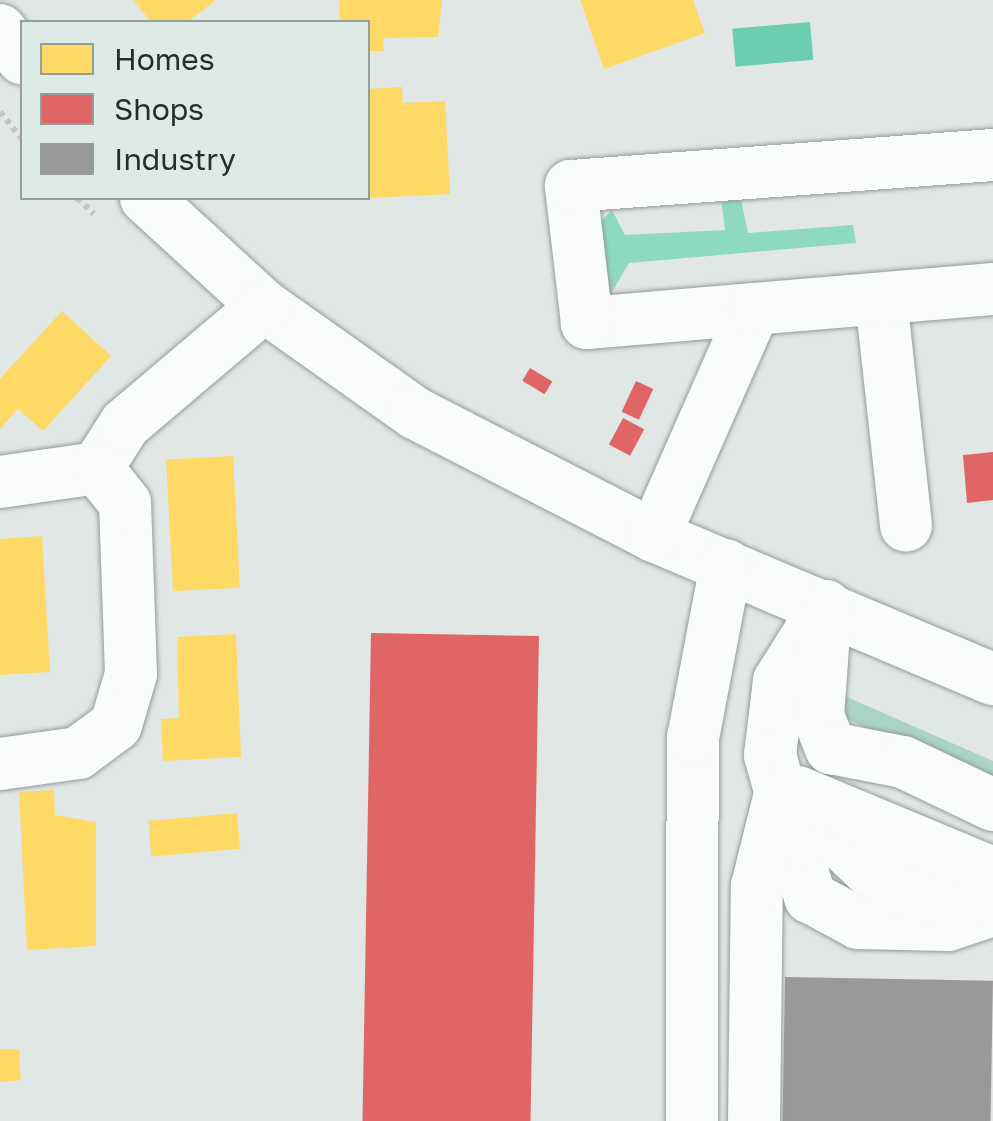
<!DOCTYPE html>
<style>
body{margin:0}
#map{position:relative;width:993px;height:1121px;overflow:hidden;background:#e0e7e4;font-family:"Golos Text",sans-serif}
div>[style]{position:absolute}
.green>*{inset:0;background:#aad4c5}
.forest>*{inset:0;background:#8ed9c2}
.water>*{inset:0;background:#6ccdb1;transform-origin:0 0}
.homes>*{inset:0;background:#ffd966;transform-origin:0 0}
.shops>*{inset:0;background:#e06666;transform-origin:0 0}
.industry>*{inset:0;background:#999;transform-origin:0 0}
.path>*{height:6px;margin-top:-3px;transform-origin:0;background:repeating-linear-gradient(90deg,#c2c5c4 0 5px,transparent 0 10px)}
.roads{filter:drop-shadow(0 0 2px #959b99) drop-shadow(0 0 2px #959b99)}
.minor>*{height:52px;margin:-26px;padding:0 26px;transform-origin:26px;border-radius:26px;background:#fafbfb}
span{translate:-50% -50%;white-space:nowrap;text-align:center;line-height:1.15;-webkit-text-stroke:10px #ddeae5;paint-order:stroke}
.legend{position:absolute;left:20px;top:20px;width:350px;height:180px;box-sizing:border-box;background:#ddeae5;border:2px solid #949e9a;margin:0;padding:12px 18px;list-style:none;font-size:30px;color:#272d2a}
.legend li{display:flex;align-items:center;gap:20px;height:50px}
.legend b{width:50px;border:2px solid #949e9a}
</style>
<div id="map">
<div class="green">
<div style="clip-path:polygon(840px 694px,993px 761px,993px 785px,840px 716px)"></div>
</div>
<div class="forest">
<div style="clip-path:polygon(721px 199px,741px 199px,748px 233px,853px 225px,856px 243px,629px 263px,611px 294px,606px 287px,599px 223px,612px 210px,625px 235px,725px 230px)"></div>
</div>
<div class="water">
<div style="left:810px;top:22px;width:38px;height:78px;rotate:85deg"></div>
</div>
<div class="homes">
<div style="clip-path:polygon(134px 0,216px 0,187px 22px,149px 20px)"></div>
<div style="clip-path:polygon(339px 0,442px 0,438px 37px,383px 38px,384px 51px,368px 51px,368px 22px,340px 22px)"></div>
<div style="clip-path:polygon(580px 0,693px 0,705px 33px,604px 69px)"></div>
<div style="clip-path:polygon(402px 87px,403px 103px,445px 101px,450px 194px,368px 198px,368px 89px)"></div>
<div style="clip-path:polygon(62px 311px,111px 356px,43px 431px,18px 409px,0 429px,0 379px)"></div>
<div style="left:233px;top:456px;width:132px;height:67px;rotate:87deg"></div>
<div style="clip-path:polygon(42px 536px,50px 672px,0 675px,0 539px)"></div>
<div style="clip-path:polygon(236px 634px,241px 757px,163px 761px,161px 719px,179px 718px,177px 637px)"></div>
<div style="clip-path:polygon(54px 790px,55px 815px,96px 822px,96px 946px,27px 950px,19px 792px)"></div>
<div style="left:237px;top:813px;width:36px;height:89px;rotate:85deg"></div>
<div style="clip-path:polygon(0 1049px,19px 1049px,21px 1080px,0 1082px)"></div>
</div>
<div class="shops">
<div style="left:530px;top:368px;width:26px;height:15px;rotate:31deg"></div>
<div style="left:636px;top:381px;width:19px;height:34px;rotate:25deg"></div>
<div style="left:623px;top:418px;width:24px;height:30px;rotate:28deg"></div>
<div style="clip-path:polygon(993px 452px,993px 500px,967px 503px,963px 455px)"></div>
<div style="left:371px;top:633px;width:168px;height:488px;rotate:1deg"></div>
</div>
<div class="industry">
<div style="left:785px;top:977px;width:208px;height:144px;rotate:1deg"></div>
</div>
<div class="path">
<div style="left:0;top:112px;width:35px;rotate:51deg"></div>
<div style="left:77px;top:198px;width:23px;rotate:43deg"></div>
</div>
<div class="roads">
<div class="minor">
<div style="left:0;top:30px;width:36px;rotate:52deg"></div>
<div style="left:146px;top:198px;width:160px;rotate:42.5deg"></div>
<div style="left:264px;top:306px;width:185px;rotate:35.3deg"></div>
<div style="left:415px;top:413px;width:269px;rotate:27.2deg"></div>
<div style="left:654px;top:536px;width:368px;rotate:22.9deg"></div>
<div style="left:881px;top:299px;width:228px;rotate:83.7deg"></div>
<div style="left:754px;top:309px;width:168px;rotate:175.2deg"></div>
<div style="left:587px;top:323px;width:138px;rotate:-96.7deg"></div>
<div style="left:571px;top:186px;width:423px;rotate:-4.2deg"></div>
<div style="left:0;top:482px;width:98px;rotate:-8.2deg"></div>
<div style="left:97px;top:468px;width:52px;rotate:-57.5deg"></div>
<div style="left:125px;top:424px;width:182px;rotate:-40.3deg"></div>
<div style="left:654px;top:536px;width:248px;rotate:-66.2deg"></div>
<div style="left:754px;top:309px;width:240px;rotate:-4.8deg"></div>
<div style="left:826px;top:606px;width:89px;rotate:122.1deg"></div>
<div style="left:779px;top:681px;width:75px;rotate:96.9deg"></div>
<div style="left:770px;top:755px;width:148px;rotate:74.3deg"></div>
<div style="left:810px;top:897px;width:55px;rotate:28.4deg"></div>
<div style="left:858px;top:923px;width:90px;rotate:1.3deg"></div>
<div style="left:948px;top:925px;width:47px;rotate:-18.4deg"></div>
<div style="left:826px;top:607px;width:109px;rotate:94.2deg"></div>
<div style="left:818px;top:716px;width:35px;rotate:68deg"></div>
<div style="left:831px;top:748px;width:73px;rotate:11deg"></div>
<div style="left:903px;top:762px;width:100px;rotate:25.5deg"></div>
<div style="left:0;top:764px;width:79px;rotate:-8deg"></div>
<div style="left:78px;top:753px;width:47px;rotate:-36.4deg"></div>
<div style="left:116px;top:725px;width:53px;rotate:-73.6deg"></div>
<div style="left:131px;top:674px;width:171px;rotate:-92deg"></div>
<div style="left:125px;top:503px;width:45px;rotate:-128.7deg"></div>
<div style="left:782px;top:787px;width:120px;rotate:43.7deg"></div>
<div style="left:869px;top:870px;width:55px;rotate:28.4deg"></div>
<div style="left:917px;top:896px;width:54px;rotate:5.3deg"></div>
<div style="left:798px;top:792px;width:211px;rotate:22.6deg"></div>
<div style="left:692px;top:1121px;width:383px;rotate:-89.9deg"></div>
<div style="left:693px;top:738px;width:176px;rotate:-79.2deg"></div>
<div style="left:754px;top:1121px;width:235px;rotate:-89.3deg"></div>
<div style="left:757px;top:886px;width:91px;rotate:-76deg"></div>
</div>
</div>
<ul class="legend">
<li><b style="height:28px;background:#ffd966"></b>Homes</li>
<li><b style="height:28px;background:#e06666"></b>Shops</li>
<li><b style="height:28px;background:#999"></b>Industry</li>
</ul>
</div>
